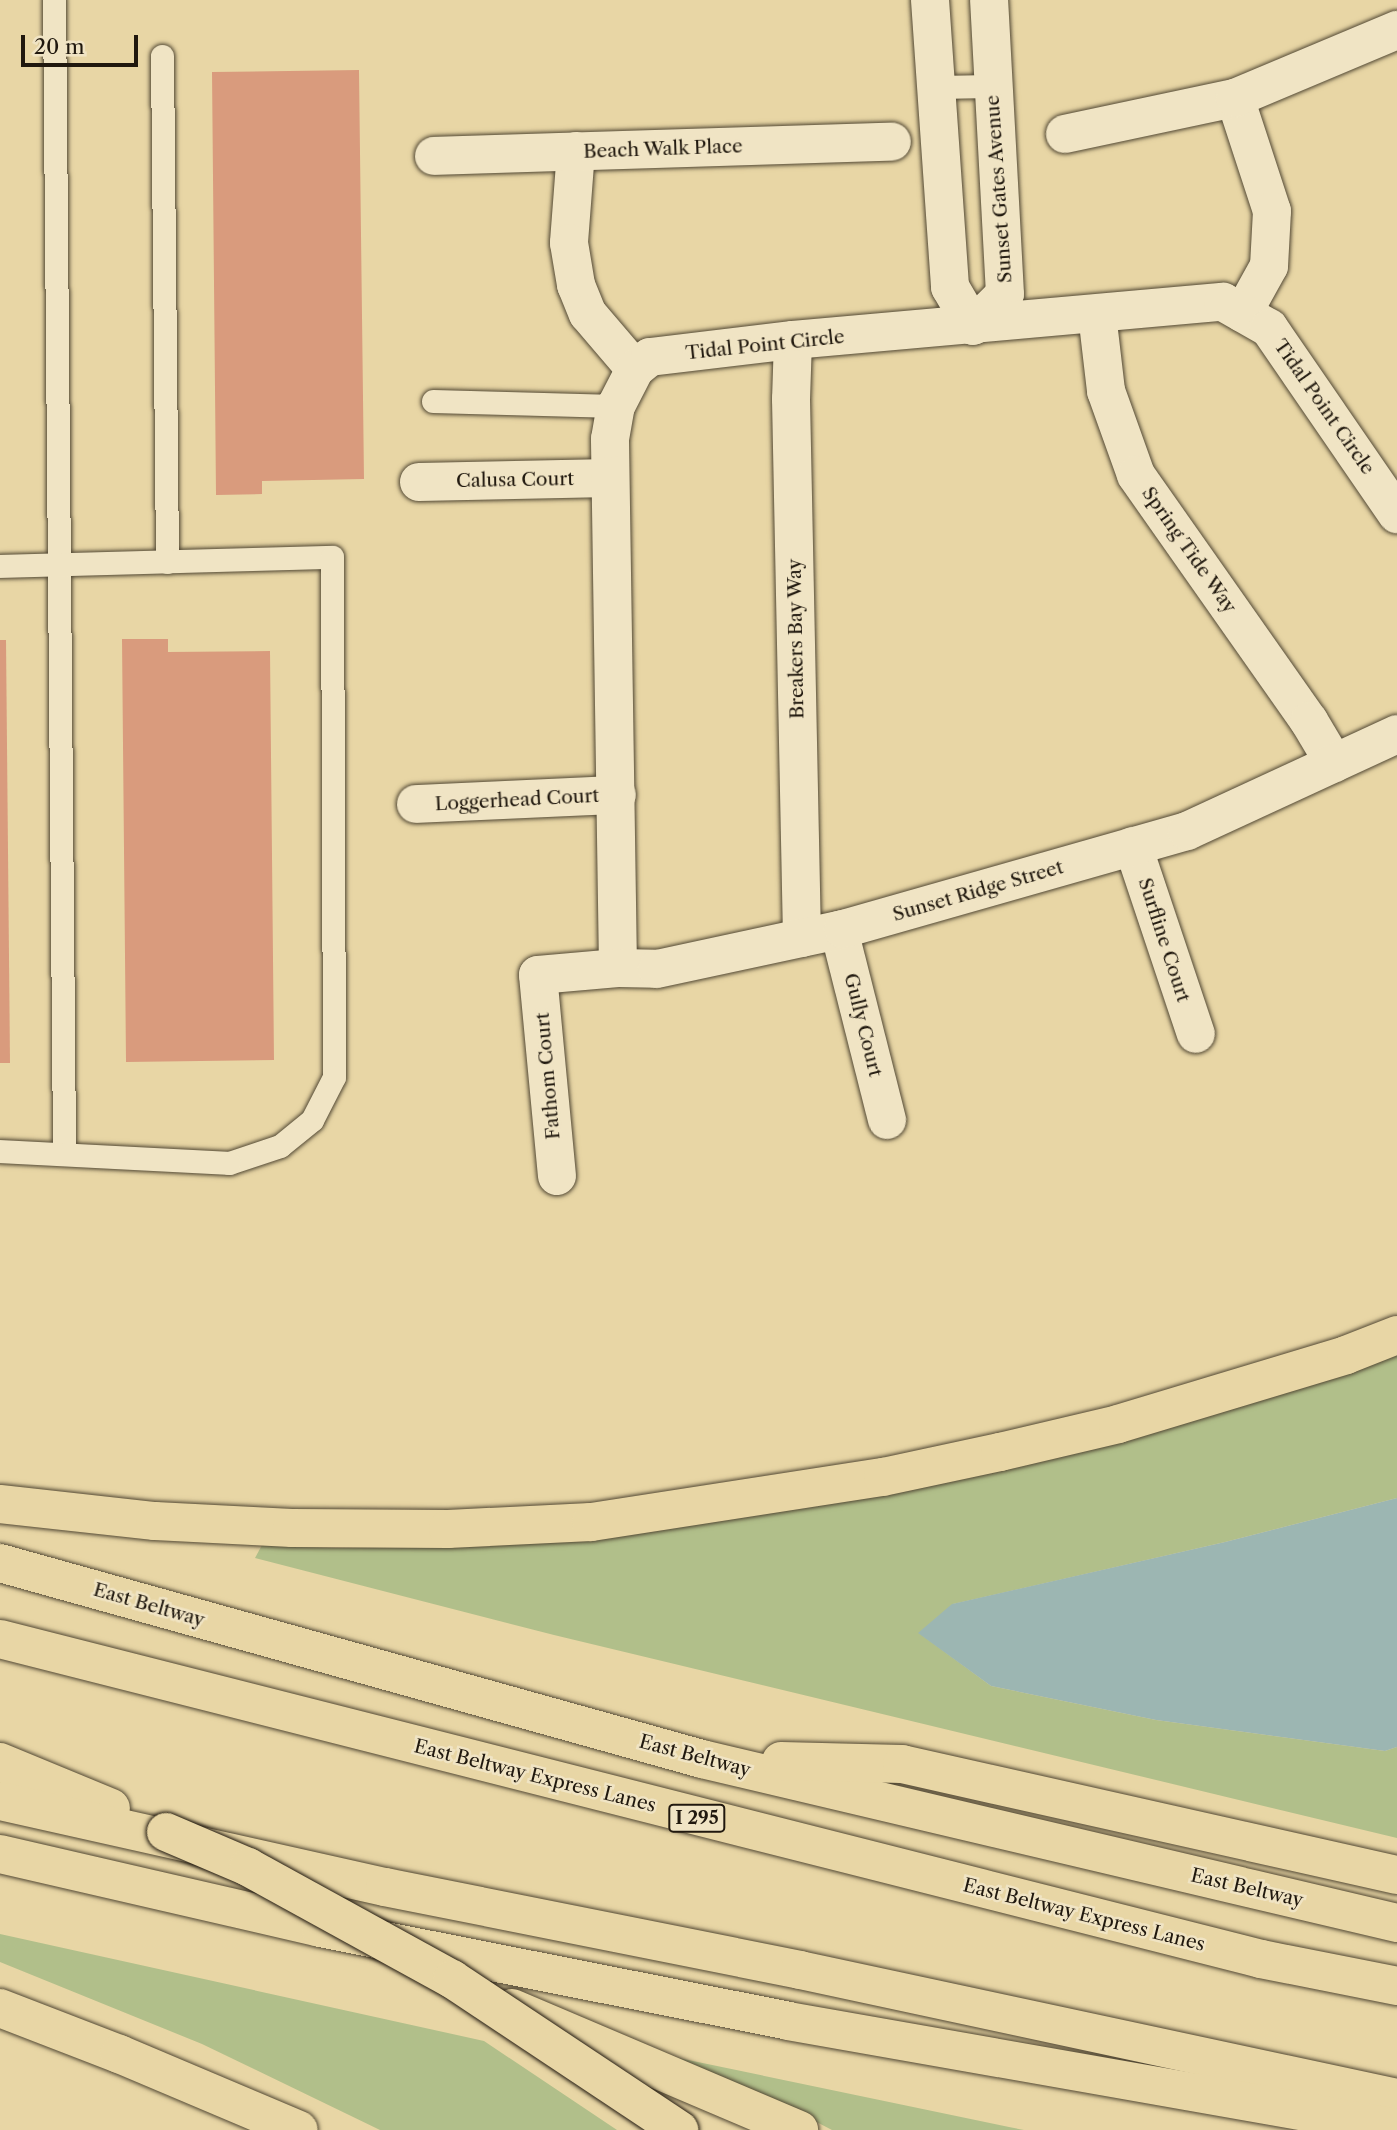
<!DOCTYPE html>
<style>
body{margin:0}
#map{position:relative;width:1397px;height:2130px;overflow:hidden;background:#e8d6a5;font-family:"Libre Caslon Text",serif}
div>[style]{position:absolute}
[style*='--x']{left:calc(var(--x)*1px);top:calc(var(--y)*1px);width:calc(var(--w)*1px);rotate:calc(var(--a)*1deg)}
.green>*{inset:0;background:#b1bf8a}
.water>*{inset:0;background:#9cb6b2}
.building>*{inset:0;background:#d99b7d}
.roads{filter:drop-shadow(0 0 2px #524834) drop-shadow(0 0 2px #524834)}
.lane>*{height:23px;margin:-11.5px;padding:0 11.5px;transform-origin:11.5px;border-radius:11.5px;background:#f0e4c4}
.street>*{height:38px;margin:-19px;padding:0 19px;transform-origin:19px;border-radius:19px;background:#f0e4c4}
.highway>*{height:38px;margin:-19px;padding:0 19px;transform-origin:19px;border-radius:19px;background:#e8d6a5}
.bridges{filter:drop-shadow(0 0 2px #20180e) drop-shadow(0 0 2px #20180e)}
.highway-bridge>*{height:38px;margin:-19px;padding:0 19px;transform-origin:19px;border-radius:19px;background:#e8d6a5}
span{translate:-50% -50%;white-space:nowrap;text-align:center;line-height:1.15;-webkit-text-stroke:5px #f0e4c4;paint-order:stroke}
.shield-label span{padding:2px 5px;background:#f0e4c4;border:2px solid;border-radius:5px;-webkit-text-stroke-width:0}
.shield-label{font-size:18px;color:#20180e;font-weight:700}
.street-label{font-size:19px;color:#20180e}
.scale{position:absolute;left:21px;top:35px;width:117px;height:32px;box-sizing:border-box;border:4px solid #20180e;border-top:0;padding-left:9px;font-size:21px;line-height:24px;white-space:nowrap;color:#20180e;-webkit-text-stroke:5px #f0e4c4;paint-order:stroke}
</style>
<div id="map">
<div class="green">
<div style="clip-path:polygon(1397px 1350px,1397px 1498px,1225px 1542px,953px 1604px,919px 1633px,991px 1686px,1156px 1720px,1385px 1751px,1397px 1747px,1397px 1838px,554px 1635px,255px 1558px,262px 1545px,338px 1548px,529px 1541px)"></div>
<div style="clip-path:polygon(0 1934px,484px 2041px,617px 2130px,380px 2130px,202px 2044px,0 1962px)"></div>
<div style="clip-path:polygon(664px 2055px,1009px 2127px,1024px 2130px,832px 2130px,772px 2099px)"></div>
</div>
<div class="water">
<div style="clip-path:polygon(1397px 1498px,1397px 1747px,1385px 1751px,1156px 1720px,991px 1686px,918px 1633px,952px 1604px,1225px 1542px)"></div>
</div>
<div class="building">
<div style="clip-path:polygon(359px 70px,364px 479px,262px 481px,262px 494px,216px 495px,212px 72px)"></div>
<div style="clip-path:polygon(122px 639px,168px 639px,168px 652px,270px 651px,274px 1060px,126px 1062px)"></div>
<div style="clip-path:polygon(0 640px,6px 640px,10px 1063px,0 1063px)"></div>
</div>
<div class="roads">
<div class="lane">
<div style="--x:54;--y:0;--w:1154;--a:89.5"></div>
<div style="--x:162;--y:56;--w:506;--a:89.43"></div>
<div style="--x:936;--y:87;--w:56;--a:-1"></div>
<div style="--x:433;--y:401;--w:183;--a:1.6"></div>
<div style="--x:0;--y:566;--w:332;--a:-1.6"></div>
<div style="--x:332;--y:557;--w:520;--a:89.78"></div>
<div style="--x:334;--y:1077;--w:48;--a:117.1"></div>
<div style="--x:312;--y:1120;--w:41;--a:140.9"></div>
<div style="--x:280;--y:1146;--w:54;--a:161.6"></div>
<div style="--x:229;--y:1163;--w:229;--a:-177"></div>
</div>
<div class="street">
<div style="--x:930;--y:0;--w:288;--a:86"></div>
<div style="--x:950;--y:287;--w:45;--a:59.5"></div>
<div style="--x:1235;--y:98;--w:119;--a:71.9"></div>
<div style="--x:1272;--y:211;--w:55;--a:93.1"></div>
<div style="--x:1269;--y:266;--w:54;--a:119"></div>
<div style="--x:1065;--y:134;--w:174;--a:-12"></div>
<div style="--x:1235;--y:98;--w:176;--a:-22.8"></div>
<div style="--x:576;--y:151;--w:92;--a:94.4"></div>
<div style="--x:569;--y:243;--w:43;--a:80.5"></div>
<div style="--x:576;--y:285;--w:31;--a:68"></div>
<div style="--x:588;--y:314;--w:72;--a:49.5"></div>
<div style="--x:434;--y:156;--w:458;--a:-1.8"></div>
<div style="--x:1097;--y:314;--w:78;--a:83.3"></div>
<div style="--x:1106;--y:391;--w:89;--a:70.3"></div>
<div style="--x:1136;--y:475;--w:301;--a:54.9"></div>
<div style="--x:1309;--y:721;--w:49;--a:59.2"></div>
<div style="--x:973;--y:326;--w:45;--a:-45"></div>
<div style="--x:1005;--y:294;--w:294;--a:-93.1"></div>
<div style="--x:793;--y:340;--w:59;--a:91.9"></div>
<div style="--x:791;--y:399;--w:539;--a:88.83"></div>
<div style="--x:419;--y:482;--w:191;--a:-1.2"></div>
<div style="--x:416;--y:804;--w:201;--a:-2.6"></div>
<div style="--x:1133;--y:846;--w:198;--a:71.5"></div>
<div style="--x:839;--y:930;--w:196;--a:75.8"></div>
<div style="--x:618;--y:968;--w:529;--a:-90.87"></div>
<div style="--x:610;--y:439;--w:34;--a:-80"></div>
<div style="--x:616;--y:406;--w:42;--a:-62.8"></div>
<div style="--x:635;--y:369;--w:19;--a:-39"></div>
<div style="--x:650;--y:357;--w:144;--a:-6.8"></div>
<div style="--x:793;--y:340;--w:432;--a:-5.1"></div>
<div style="--x:1223;--y:302;--w:53;--a:29.5"></div>
<div style="--x:1269;--y:328;--w:226;--a:55.5"></div>
<div style="--x:557;--y:1176;--w:202;--a:-95.4"></div>
<div style="--x:538;--y:975;--w:80;--a:-5"></div>
<div style="--x:618;--y:968;--w:39;--a:1"></div>
<div style="--x:657;--y:969;--w:190;--a:-12.1"></div>
<div style="--x:843;--y:929;--w:358;--a:-15.9"></div>
<div style="--x:1187;--y:831;--w:231;--a:-24.8"></div>
</div>
<div class="highway">
<div style="--x:0;--y:1504;--w:156;--a:6.3"></div>
<div style="--x:155;--y:1521;--w:137;--a:2.9"></div>
<div style="--x:292;--y:1528;--w:156;--a:0.4"></div>
<div style="--x:448;--y:1529;--w:143;--a:-2.8"></div>
<div style="--x:591;--y:1522;--w:295;--a:-8.8"></div>
<div style="--x:883;--y:1477;--w:120;--a:-12.1"></div>
<div style="--x:1000;--y:1452;--w:121;--a:-13.3"></div>
<div style="--x:1118;--y:1424;--w:238;--a:-16.8"></div>
<div style="--x:1346;--y:1355;--w:55;--a:-21.4"></div>
<div style="--x:0;--y:1563;--w:729;--a:15.6"></div>
<div style="--x:702;--y:1759;--w:714;--a:13.28"></div>
<div style="--x:0;--y:1639;--w:1301;--a:14.24"></div>
<div style="--x:1261;--y:1959;--w:139;--a:11.2"></div>
<div style="--x:781;--y:1761;--w:121;--a:1.4"></div>
<div style="--x:902;--y:1764;--w:507;--a:12.64"></div>
<div style="--x:0;--y:1762;--w:120;--a:22.5"></div>
<div style="--x:0;--y:1801;--w:394;--a:12.6"></div>
<div style="--x:385;--y:1887;--w:423;--a:11.3"></div>
<div style="--x:800;--y:1970;--w:611;--a:12.1"></div>
<div style="--x:0;--y:1854;--w:328;--a:13"></div>
<div style="--x:320;--y:1928;--w:477;--a:11.2"></div>
<div style="--x:788;--y:2021;--w:618;--a:9.97"></div>
<div style="--x:0;--y:2008;--w:128;--a:21.1"></div>
<div style="--x:119;--y:2054;--w:195;--a:22.9"></div>
<div style="--x:512;--y:2008;--w:312;--a:23"></div>
</div>
</div>
<div class="bridges">
<div class="highway-bridge">
<div style="--x:166;--y:1832;--w:89;--a:23.1"></div>
<div style="--x:248;--y:1867;--w:233;--a:28.8"></div>
<div style="--x:452;--y:1979;--w:273;--a:33.6"></div>
</div>
</div>
<div class="shield-label">
<span style="left:697px;top:1818px">I 295</span>
</div>
<div class="street-label">
<span style="left:663px;top:149px;rotate:-2deg">Beach Walk Place</span>
<span style="left:999px;top:189px;rotate:-94deg">Sunset Gates Avenue</span>
<span style="left:765px;top:345px;rotate:-6deg">Tidal Point Circle</span>
<span style="left:1324px;top:407px;rotate:55deg">Tidal Point Circle</span>
<span style="left:515px;top:480px;rotate:-1deg">Calusa Court</span>
<span style="left:1189px;top:550px;rotate:55deg">Spring Tide Way</span>
<span style="left:796px;top:639px;rotate:-91deg">Breakers Bay Way</span>
<span style="left:517px;top:800px;rotate:-3deg">Loggerhead Court</span>
<span style="left:978px;top:891px;rotate:-16deg">Sunset Ridge Street</span>
<span style="left:1164px;top:940px;rotate:72deg">Surfline Court</span>
<span style="left:863px;top:1025px;rotate:76deg">Gully Court</span>
<span style="left:548px;top:1076px;rotate:-95deg">Fathom Court</span>
<span style="left:149px;top:1605px;rotate:16deg">East Beltway</span>
<span style="left:695px;top:1756px;rotate:15deg">East Beltway</span>
<span style="left:535px;top:1776px;rotate:14deg">East Beltway Express Lanes</span>
<span style="left:1247px;top:1888px;rotate:13deg">East Beltway</span>
<span style="left:1084px;top:1915px;rotate:14deg">East Beltway Express Lanes</span>
</div>
<div class="scale">20 m</div>
</div>
